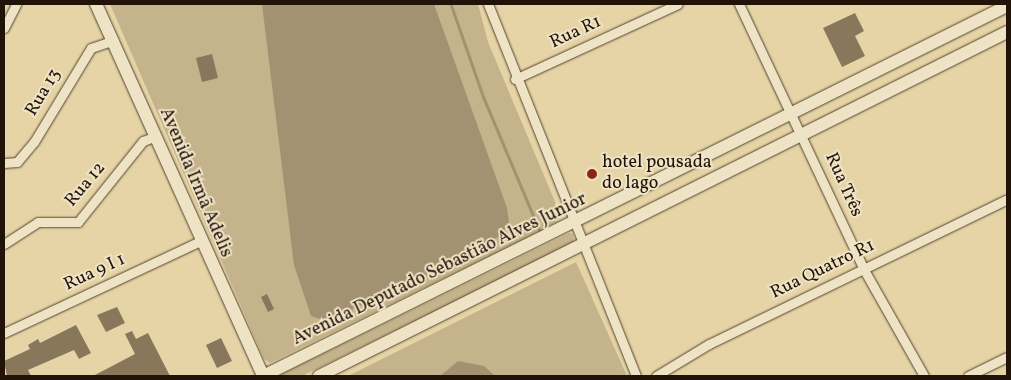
<!DOCTYPE html>
<meta charset="utf-8">
<style>
body{margin:0}
#map{position:relative;width:1011px;height:380px;overflow:hidden;background:#e6d4a6;font-family:Vollkorn,serif}
div>[style]{position:absolute}
[style*='--x']{left:calc(var(--x)*1px);top:calc(var(--y)*1px);width:calc(var(--w)*1px);rotate:calc(var(--a)*1deg)}
.green>*{inset:0;background:#c5b38b}
.water>*{inset:0;background:#a39271}
.stream>*{height:2.5px;margin:-1.25px;padding:0 1.25px;transform-origin:1.25px;border-radius:1.25px;background:#a39271}
.building>*{inset:0;background:#88775b}
.roads{filter:drop-shadow(0 0 1px #534330) drop-shadow(0 0 1px #534330)}
.street>*{height:9px;margin:-4.5px;padding:0 4.5px;transform-origin:4.5px;border-radius:4.5px;background:#efe3c5}
.secondary>*{height:12px;margin:-6px;padding:0 6px;transform-origin:6px;border-radius:6px;background:#efe3c5}
.dots>*{width:14px;height:14px;translate:-50% -50%;box-sizing:border-box;border:2px solid #efe3c5;border-radius:50%}
span{translate:-50% -50%;white-space:nowrap;text-align:center;line-height:1.15;-webkit-text-stroke:4px #efe3c5;paint-order:stroke}
.street-label{font-size:18px;color:#221309}
.poi-label{font-size:18px;color:#221309}
.left{translate:0 -50%;text-align:left}
.frame{position:absolute;inset:0;border:5px solid #221309;pointer-events:none}
</style>
<div id="map">
<div class="green">
<div style="clip-path:polygon(110px 4px,478px 4px,488px 42px,561px 216px,556px 222px,526px 238px,270px 363px,264px 359px)"></div>
<div style="clip-path:polygon(569px 233px,573px 234px,574px 243px,302px 376px,278px 376px)"></div>
<div style="clip-path:polygon(576px 262px,627px 376px,348px 376px)"></div>
</div>
<div class="water">
<div style="clip-path:polygon(262px 4px,434px 4px,507px 208px,509px 222px,502px 235px,412px 284px,351px 310px,323px 320px,311px 316px,294px 265px)"></div>
<div style="clip-path:polygon(458px 361px,484px 366px,495px 376px,440px 376px)"></div>
</div>
<div class="stream">
<div style="--x:451;--y:4;--w:100;--a:70.7"></div>
<div style="--x:484;--y:98;--w:144;--a:67.2"></div>
</div>
<div class="building">
<div style="clip-path:polygon(855px 13px,864px 31px,855px 36px,865px 56px,842px 67px,823px 28px)"></div>
<div style="clip-path:polygon(212px 54px,218px 78px,202px 82px,196px 58px)"></div>
<div style="clip-path:polygon(267px 294px,274px 309px,268px 312px,261px 297px)"></div>
<div style="clip-path:polygon(117px 307px,125px 323px,106px 332px,97px 315px)"></div>
<div style="clip-path:polygon(76px 325px,91px 353px,79px 359px,74px 350px,28px 370px,31px 376px,7px 376px,4px 361px,30px 349px,28px 345px,38px 339px,40px 343px)"></div>
<div style="clip-path:polygon(132px 331px,136px 339px,148px 333px,170px 376px,93px 376px,135px 354px,125px 334px)"></div>
<div style="clip-path:polygon(221px 338px,232px 361px,217px 368px,206px 345px)"></div>
</div>
<div class="roads">
<div class="street">
<div style="--x:488;--y:4;--w:400;--a:68.3"></div>
<div style="--x:739;--y:4;--w:292;--a:64.8"></div>
<div style="--x:863;--y:268;--w:124;--a:60.5"></div>
<div style="--x:4;--y:28;--w:27;--a:-63"></div>
<div style="--x:515;--y:79;--w:179;--a:-24.7"></div>
<div style="--x:4;--y:163;--w:13;--a:-4"></div>
<div style="--x:17;--y:162;--w:26;--a:-50"></div>
<div style="--x:34;--y:142;--w:110;--a:-58.8"></div>
<div style="--x:91;--y:48;--w:24;--a:-19"></div>
<div style="--x:4;--y:244;--w:40;--a:-32.9"></div>
<div style="--x:38;--y:222;--w:40;--a:0"></div>
<div style="--x:78;--y:222;--w:104;--a:-51.3"></div>
<div style="--x:143;--y:141;--w:14;--a:-21"></div>
<div style="--x:4;--y:333;--w:217;--a:-25.1"></div>
<div style="--x:656;--y:376;--w:62;--a:-31.1"></div>
<div style="--x:709;--y:344;--w:331;--a:-25.9"></div>
<div style="--x:968;--y:376;--w:43;--a:-26"></div>
</div>
<div class="secondary">
<div style="--x:96;--y:4;--w:408;--a:65.8"></div>
<div style="--x:263;--y:376;--w:831;--a:-26.44"></div>
<div style="--x:319;--y:376;--w:769;--a:-26.57"></div>
</div>
</div>
<div class="dots">
<div style="left:592px;top:174px;background:#8f2418"></div>
</div>
<div class="street-label">
<span style="left:576px;top:33px;rotate:-25deg">Rua R1</span>
<span style="left:44px;top:93px;rotate:-59deg">Rua 13</span>
<span style="left:195px;top:183px;rotate:67deg">Avenida Irmã Adelis</span>
<span style="left:86px;top:185px;rotate:-50deg">Rua 12</span>
<span style="left:843px;top:185px;rotate:66deg">Rua Três</span>
<span style="left:440px;top:270px;rotate:-26deg">Avenida Deputado Sebastião Alves Junior</span>
<span style="left:823px;top:270px;rotate:-26deg">Rua Quatro R1</span>
<span style="left:95px;top:273px;rotate:-25deg">Rua 9 I 1</span>
</div>
<div class="poi-label">
<span class="left" style="left:602px;top:174px">hotel pousada<br>do lago</span>
</div>
<div class="frame"></div>
</div>
